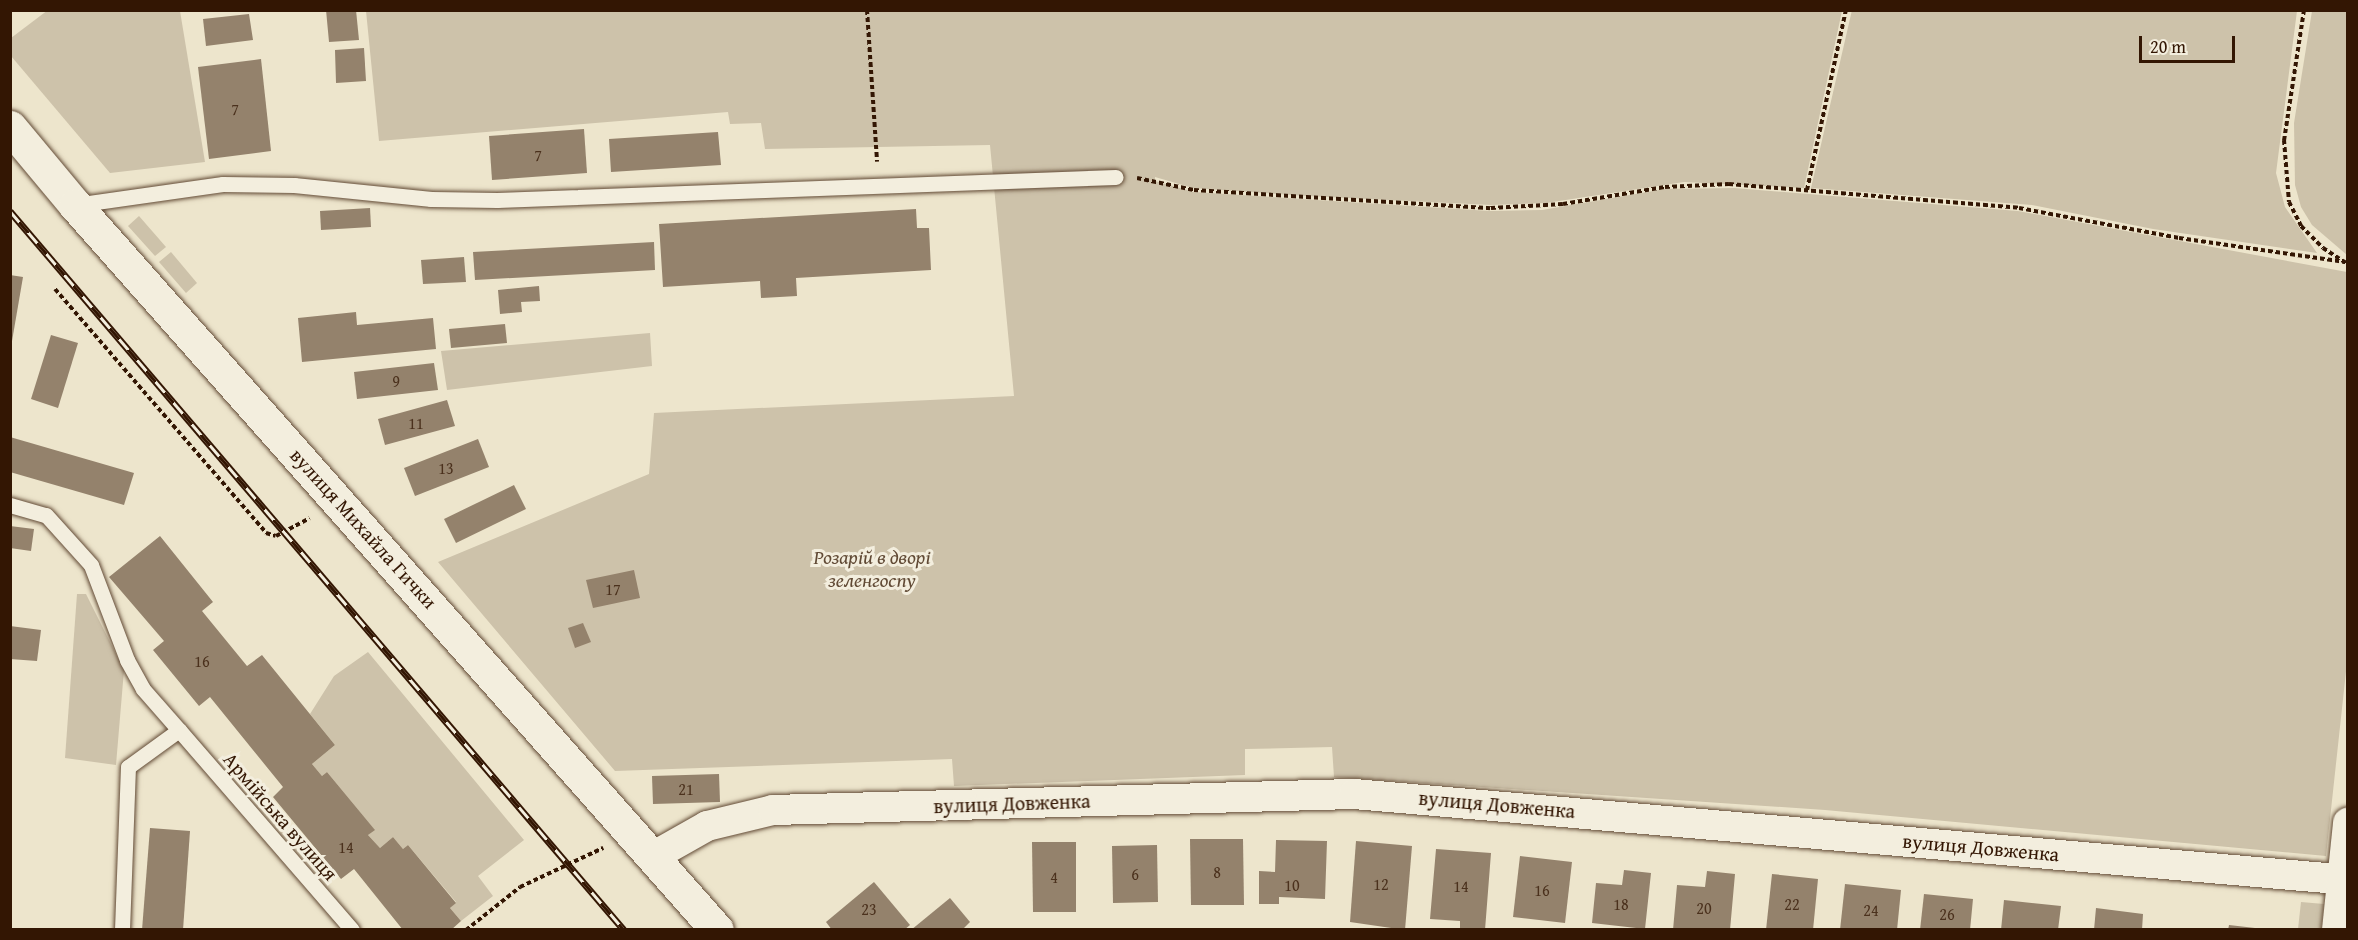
<!DOCTYPE html>
<meta charset="utf-8">
<style>
body{margin:0}
#map{position:relative;width:2358px;height:940px;overflow:hidden;background:#ede5cc;font-family:"Gentium Book Plus",serif}
div>[style]{position:absolute}
[style*='--x']{left:calc(var(--x)*1px);top:calc(var(--y)*1px);width:calc(var(--w)*1px);rotate:calc(var(--a)*1deg)}
.green>*{inset:0;background:#cdc2aa}
.building>*{inset:0;background:#94826c}
.path>*{height:4px;margin-top:-2px;transform-origin:0;background:repeating-linear-gradient(90deg,#331603 0 4.5px,transparent 0 7.5px)}
.roads{filter:drop-shadow(0 0 2px #624a35) drop-shadow(0 0 2px #624a35)}
.lane>*{height:15px;margin:-7.5px;padding:0 7.5px;transform-origin:7.5px;border-radius:7.5px;background:#f3eede}
.street>*{height:30px;margin:-15px;padding:0 15px;transform-origin:15px;border-radius:15px;background:#f3eede}
.secondary>*{height:33px;margin:-16.5px;padding:0 16.5px;transform-origin:16.5px;border-radius:16.5px;background:#f3eede}
.rail>*{height:7px;margin-top:-3.5px;transform-origin:0;background:repeating-linear-gradient(90deg,#f3eede 0 14px,#331603 0 28px);box-sizing:border-box;border-block:2px solid #331603}
span{translate:-50% -50%;white-space:nowrap;text-align:center;line-height:1.15;-webkit-text-stroke:6px #f3eede;paint-order:stroke}
.number-label{font-size:16px;color:#4b311d}
.number-label span{-webkit-text-stroke-width:0}
.street-label{font-size:20px;color:#331603}
.park-label{font-size:20px;color:#614a35;font-style:italic}
.frame{position:absolute;inset:0;border:12px solid #331603;pointer-events:none}
.scale{position:absolute;left:2139px;top:36px;width:96px;height:27px;box-sizing:border-box;border:3px solid #331603;border-top:0;padding-left:8px;font-size:18px;line-height:21px;white-space:nowrap;color:#331603;-webkit-text-stroke:4px #f3eede;paint-order:stroke}
</style>
<div id="map">
<div class="green">
<div style="clip-path:polygon(48px 10px,180px 11px,205px 162px,110px 173px,11px 56px,11px 38px)"></div>
<div style="clip-path:polygon(1852px 10px,2297px 11px,2276px 173px,2285px 207px,2317px 253px,2153px 229px,2032px 205px,1811px 188px)"></div>
<div style="clip-path:polygon(366px 11px,1842px 11px,1804px 188px,1684px 182px,1546px 203px,1491px 205px,1307px 196px,1193px 188px,1155px 177px,1155px 181px,1194px 192px,1490px 211px,1542px 210px,1665px 189px,1734px 188px,2018px 211px,2347px 272px,2348px 653px,2326px 856px,1825px 810px,1334px 777px,1332px 747px,1245px 749px,1245px 775px,954px 786px,952px 759px,615px 771px,438px 562px,649px 474px,654px 413px,1014px 396px,990px 145px,765px 149px,761px 123px,730px 124px,728px 112px,379px 141px)"></div>
<div style="clip-path:polygon(2312px 11px,2347px 11px,2347px 255px,2312px 225px,2301px 207px,2295px 185px,2294px 123px)"></div>
<div style="clip-path:polygon(139px 216px,166px 247px,155px 256px,128px 226px)"></div>
<div style="clip-path:polygon(171px 252px,197px 283px,186px 293px,159px 262px)"></div>
<div style="clip-path:polygon(650px 333px,652px 366px,447px 390px,441px 351px)"></div>
<div style="clip-path:polygon(77px 594px,86px 594px,124px 670px,116px 765px,65px 758px)"></div>
<div style="clip-path:polygon(368px 652px,524px 840px,478px 876px,493px 896px,461px 921px,450px 908px,456px 902px,408px 845px,403px 849px,393px 837px,380px 848px,368px 835px,374px 829px,327px 772px,322px 776px,312px 764px,335px 745px,310px 714px,334px 676px)"></div>
<div style="clip-path:polygon(2301px 902px,2324px 904px,2321px 929px,2298px 929px)"></div>
</div>
<div class="building">
<div style="clip-path:polygon(326px 10px,356px 10px,359px 40px,329px 42px)"></div>
<div style="clip-path:polygon(249px 14px,253px 40px,206px 46px,203px 19px)"></div>
<div style="clip-path:polygon(364px 48px,366px 81px,336px 83px,335px 50px)"></div>
<div style="clip-path:polygon(261px 59px,271px 151px,209px 159px,198px 67px)"></div>
<div style="clip-path:polygon(584px 129px,587px 173px,492px 180px,489px 136px)"></div>
<div style="clip-path:polygon(718px 132px,721px 165px,611px 172px,609px 139px)"></div>
<div style="clip-path:polygon(370px 208px,371px 227px,321px 230px,320px 211px)"></div>
<div style="clip-path:polygon(916px 209px,917px 228px,929px 228px,931px 270px,796px 278px,797px 296px,761px 298px,760px 281px,663px 287px,659px 224px)"></div>
<div style="clip-path:polygon(654px 242px,655px 270px,475px 280px,473px 252px)"></div>
<div style="clip-path:polygon(464px 257px,466px 282px,423px 284px,421px 260px)"></div>
<div style="clip-path:polygon(10px 275px,23px 277px,12px 341px,10px 340px)"></div>
<div style="clip-path:polygon(539px 286px,540px 301px,521px 302px,522px 312px,500px 314px,498px 290px)"></div>
<div style="clip-path:polygon(356px 312px,357px 325px,433px 318px,436px 349px,302px 362px,298px 318px)"></div>
<div style="clip-path:polygon(505px 324px,507px 343px,451px 348px,449px 329px)"></div>
<div style="clip-path:polygon(51px 335px,78px 343px,58px 408px,31px 399px)"></div>
<div style="clip-path:polygon(434px 363px,438px 390px,357px 399px,354px 372px)"></div>
<div style="clip-path:polygon(447px 400px,455px 426px,385px 445px,378px 419px)"></div>
<div style="clip-path:polygon(10px 437px,134px 473px,124px 505px,10px 472px)"></div>
<div style="clip-path:polygon(478px 439px,489px 467px,415px 496px,404px 468px)"></div>
<div style="clip-path:polygon(514px 485px,526px 509px,456px 543px,444px 519px)"></div>
<div style="clip-path:polygon(10px 526px,34px 529px,31px 551px,10px 548px)"></div>
<div style="clip-path:polygon(160px 536px,213px 602px,202px 611px,247px 666px,262px 655px,335px 745px,312px 764px,322px 776px,327px 772px,375px 830px,368px 835px,380px 848px,393px 837px,403px 849px,408px 845px,456px 903px,450px 908px,461px 921px,451px 930px,403px 930px,354px 869px,341px 879px,273px 797px,283px 787px,210px 697px,199px 706px,153px 650px,164px 641px,109px 577px)"></div>
<div style="clip-path:polygon(634px 570px,640px 598px,593px 608px,586px 580px)"></div>
<div style="clip-path:polygon(583px 623px,591px 642px,575px 648px,568px 628px)"></div>
<div style="clip-path:polygon(10px 626px,41px 630px,37px 661px,10px 659px)"></div>
<div style="clip-path:polygon(719px 774px,720px 802px,653px 804px,652px 776px)"></div>
<div style="clip-path:polygon(150px 828px,190px 831px,183px 930px,142px 930px)"></div>
<div style="clip-path:polygon(1190px 839px,1243px 839px,1244px 905px,1191px 905px)"></div>
<div style="clip-path:polygon(1276px 840px,1327px 841px,1325px 899px,1279px 897px,1279px 904px,1259px 904px,1259px 871px,1275px 872px)"></div>
<div style="clip-path:polygon(1356px 841px,1412px 846px,1405px 930px,1350px 922px)"></div>
<div style="clip-path:polygon(1032px 842px,1076px 842px,1076px 912px,1033px 912px)"></div>
<div style="clip-path:polygon(1157px 845px,1158px 902px,1113px 903px,1112px 846px)"></div>
<div style="clip-path:polygon(1436px 849px,1491px 853px,1485px 930px,1460px 930px,1460px 921px,1430px 919px)"></div>
<div style="clip-path:polygon(1520px 856px,1572px 862px,1565px 923px,1513px 917px)"></div>
<div style="clip-path:polygon(1624px 870px,1651px 873px,1645px 929px,1592px 923px,1596px 883px,1622px 885px)"></div>
<div style="clip-path:polygon(1707px 871px,1735px 874px,1730px 930px,1673px 930px,1677px 885px,1705px 887px)"></div>
<div style="clip-path:polygon(1772px 874px,1818px 879px,1813px 930px,1766px 930px)"></div>
<div style="clip-path:polygon(874px 882px,910px 925px,904px 930px,832px 930px,826px 922px)"></div>
<div style="clip-path:polygon(1845px 884px,1901px 890px,1897px 930px,1840px 930px)"></div>
<div style="clip-path:polygon(1924px 894px,1973px 899px,1970px 930px,1920px 930px)"></div>
<div style="clip-path:polygon(950px 898px,970px 922px,962px 930px,911px 930px)"></div>
<div style="clip-path:polygon(2004px 900px,2061px 906px,2058px 930px,2001px 930px)"></div>
<div style="clip-path:polygon(2096px 908px,2143px 914px,2142px 930px,2094px 930px)"></div>
<div style="clip-path:polygon(2229px 925px,2255px 928px,2255px 930px,2228px 930px)"></div>
</div>
<div class="path">
<div style="--x:867;--y:10;--w:152;--a:86.2"></div>
<div style="--x:2304;--y:10;--w:132;--a:98.7"></div>
<div style="--x:2284;--y:140;--w:62;--a:85.4"></div>
<div style="--x:2289;--y:202;--w:27;--a:63"></div>
<div style="--x:2301;--y:226;--w:31;--a:45"></div>
<div style="--x:2323;--y:248;--w:30;--a:33"></div>
<div style="--x:1137;--y:178;--w:58;--a:11.9"></div>
<div style="--x:1194;--y:190;--w:298;--a:3.5"></div>
<div style="--x:1491;--y:208;--w:72;--a:-3.2"></div>
<div style="--x:1563;--y:204;--w:103;--a:-9.5"></div>
<div style="--x:1665;--y:187;--w:64;--a:-2.7"></div>
<div style="--x:1729;--y:184;--w:291;--a:4.7"></div>
<div style="--x:2019;--y:208;--w:163;--a:10.6"></div>
<div style="--x:2179;--y:238;--w:168;--a:8.2"></div>
<div style="--x:1807;--y:190;--w:184;--a:-77.8"></div>
<div style="--x:55;--y:289;--w:323;--a:49.1"></div>
<div style="--x:266;--y:533;--w:10;--a:17"></div>
<div style="--x:276;--y:536;--w:38;--a:-28"></div>
<div style="--x:466;--y:930;--w:69;--a:-38.5"></div>
<div style="--x:520;--y:887;--w:92;--a:-25.2"></div>
</div>
<div class="roads">
<div class="lane">
<div style="--x:75;--y:205;--w:149;--a:-8.1"></div>
<div style="--x:223;--y:184;--w:71;--a:0.8"></div>
<div style="--x:294;--y:185;--w:138;--a:5.8"></div>
<div style="--x:431;--y:199;--w:66;--a:0.9"></div>
<div style="--x:497;--y:200;--w:619;--a:-2.13"></div>
<div style="--x:10;--y:505;--w:37;--a:16"></div>
<div style="--x:46;--y:515;--w:67;--a:48"></div>
<div style="--x:91;--y:565;--w:102;--a:69.2"></div>
<div style="--x:127;--y:660;--w:33;--a:61"></div>
<div style="--x:143;--y:689;--w:55;--a:48.7"></div>
<div style="--x:122;--y:930;--w:163;--a:-87.9"></div>
<div style="--x:128;--y:767;--w:63;--a:-36"></div>
<div style="--x:179;--y:730;--w:264;--a:49.1"></div>
</div>
<div class="street">
<div style="--x:654;--y:856;--w:61;--a:-29.5"></div>
<div style="--x:707;--y:826;--w:68;--a:-13.6"></div>
<div style="--x:773;--y:810;--w:581;--a:-1.58"></div>
<div style="--x:1354;--y:794;--w:998;--a:4.94"></div>
<div style="--x:2337;--y:930;--w:108;--a:-84.1"></div>
</div>
<div class="secondary">
<div style="--x:10;--y:127;--w:102;--a:50.2"></div>
<div style="--x:75;--y:205;--w:968;--a:48.47"></div>
</div>
</div>
<div class="rail">
<div style="--x:10;--y:211;--w:945;--a:49.5"></div>
</div>
<div class="number-label">
<span style="left:235px;top:109px">7</span>
<span style="left:538px;top:155px">7</span>
<span style="left:396px;top:381px">9</span>
<span style="left:416px;top:423px">11</span>
<span style="left:446px;top:468px">13</span>
<span style="left:613px;top:589px">17</span>
<span style="left:202px;top:661px">16</span>
<span style="left:686px;top:789px">21</span>
<span style="left:346px;top:847px">14</span>
<span style="left:1217px;top:872px">8</span>
<span style="left:1135px;top:874px">6</span>
<span style="left:1054px;top:877px">4</span>
<span style="left:1381px;top:884px">12</span>
<span style="left:1292px;top:885px">10</span>
<span style="left:1461px;top:886px">14</span>
<span style="left:1542px;top:890px">16</span>
<span style="left:1621px;top:904px">18</span>
<span style="left:1792px;top:904px">22</span>
<span style="left:1704px;top:908px">20</span>
<span style="left:869px;top:909px">23</span>
<span style="left:1871px;top:910px">24</span>
<span style="left:1947px;top:914px">26</span>
</div>
<div class="street-label">
<span style="left:364px;top:528px;rotate:48deg">вулиця Михайла Гички</span>
<span style="left:1012px;top:803px;rotate:-2deg">вулиця Довженка</span>
<span style="left:1497px;top:804px;rotate:5deg">вулиця Довженка</span>
<span style="left:281px;top:816px;rotate:49deg">Армійська вулиця</span>
<span style="left:1981px;top:847px;rotate:5deg">вулиця Довженка</span>
</div>
<div class="park-label">
<span style="left:872px;top:568px">Розарій в дворі<br>зеленгоспу</span>
</div>
<div class="frame"></div>
<div class="scale">20 m</div>
</div>
